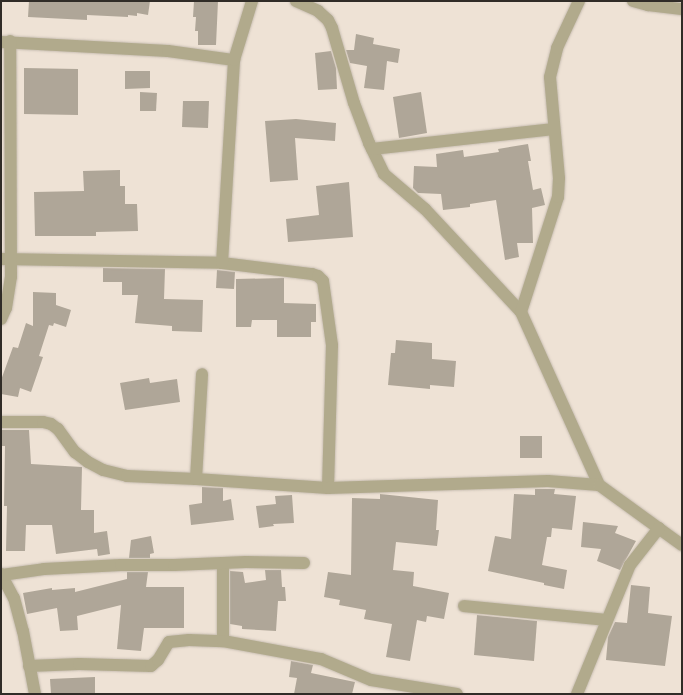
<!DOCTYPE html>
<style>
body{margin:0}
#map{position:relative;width:683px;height:695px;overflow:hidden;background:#eee2d5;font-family:"Libre Baskerville",serif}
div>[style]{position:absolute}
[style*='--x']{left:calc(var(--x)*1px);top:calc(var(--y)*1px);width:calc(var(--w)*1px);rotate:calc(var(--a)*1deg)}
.building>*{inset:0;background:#afa698}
.roads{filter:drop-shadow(0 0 1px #c8beb2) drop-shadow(0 0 1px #c8beb2)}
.minor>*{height:12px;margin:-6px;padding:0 6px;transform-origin:6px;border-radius:6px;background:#b1aa8c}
span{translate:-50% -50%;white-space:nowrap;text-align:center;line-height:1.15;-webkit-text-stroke:3px #eee2d5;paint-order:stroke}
.frame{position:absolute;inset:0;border:2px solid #302c27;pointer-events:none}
</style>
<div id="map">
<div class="building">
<div style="clip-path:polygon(29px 1px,93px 2px,150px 1px,148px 15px,137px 13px,137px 16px,128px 15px,128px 17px,87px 15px,87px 20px,28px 17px)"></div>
<div style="clip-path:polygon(194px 1px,218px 1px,216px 45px,198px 45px,198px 31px,195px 31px,196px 17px,193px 17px)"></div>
<div style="clip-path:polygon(356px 34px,374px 38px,373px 44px,400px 49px,398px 63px,387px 61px,384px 90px,364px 88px,367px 66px,350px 63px,346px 50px,354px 50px)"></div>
<div style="clip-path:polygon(331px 51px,336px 68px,337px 89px,318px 90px,315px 53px)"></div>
<div style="clip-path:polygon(24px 68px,78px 69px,78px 115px,24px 114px)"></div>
<div style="clip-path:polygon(125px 71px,150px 71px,150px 88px,125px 89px)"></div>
<div style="clip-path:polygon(140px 92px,157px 93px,156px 111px,140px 111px)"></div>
<div style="clip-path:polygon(421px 92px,427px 133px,399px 138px,393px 97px)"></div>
<div style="clip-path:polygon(183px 101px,209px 101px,208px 128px,182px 127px)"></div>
<div style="clip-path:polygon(296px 119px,336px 123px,335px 141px,295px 138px,298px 180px,270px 182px,265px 121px)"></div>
<div style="clip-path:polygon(528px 144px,531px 161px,528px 161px,533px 190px,541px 188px,545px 205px,532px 208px,533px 243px,517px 243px,519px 257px,505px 260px,496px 200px,470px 204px,470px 207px,443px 210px,441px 194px,418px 193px,413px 188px,414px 166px,437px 167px,436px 154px,463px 150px,464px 157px,499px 152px,498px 149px)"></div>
<div style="clip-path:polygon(120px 170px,120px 186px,125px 186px,125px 204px,137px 204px,138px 231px,96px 232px,96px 236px,35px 236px,34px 192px,84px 191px,83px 171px)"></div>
<div style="clip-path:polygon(349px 182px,353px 237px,288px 242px,286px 219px,319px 215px,316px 186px)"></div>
<div style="clip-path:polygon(103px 268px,165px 269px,164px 299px,203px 300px,202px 332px,172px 331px,172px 326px,135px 323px,138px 295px,122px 295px,122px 282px,103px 282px)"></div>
<div style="clip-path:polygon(217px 270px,235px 272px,234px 289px,216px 288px)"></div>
<div style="clip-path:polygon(284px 278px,284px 303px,316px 304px,316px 322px,311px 322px,311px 337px,277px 337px,277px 320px,252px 320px,251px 327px,236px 327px,236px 279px)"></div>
<div style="clip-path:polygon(33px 292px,56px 293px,56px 305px,71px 310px,66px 327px,54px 323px,53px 326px,49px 325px,39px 356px,43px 357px,31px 392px,20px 388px,18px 397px,1px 394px,1px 380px,13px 347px,18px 348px,26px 323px,33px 326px)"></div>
<div style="clip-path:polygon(396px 340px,432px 343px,432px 359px,456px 361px,454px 387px,430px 385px,430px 389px,388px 385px,391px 353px,395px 353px)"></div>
<div style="clip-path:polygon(149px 378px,150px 383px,177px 379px,180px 402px,125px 410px,120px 383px)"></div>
<div style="clip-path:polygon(1px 430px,29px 430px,31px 464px,82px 467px,81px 510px,94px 510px,94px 533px,107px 531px,110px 554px,98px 556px,97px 549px,56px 554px,52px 525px,26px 525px,25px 551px,6px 551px,7px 506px,4px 506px,5px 446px,1px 446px)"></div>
<div style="clip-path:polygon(520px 436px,542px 436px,542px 458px,520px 458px)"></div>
<div style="clip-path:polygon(202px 487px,223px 488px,223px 501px,231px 499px,234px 520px,191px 525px,189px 505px,202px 503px)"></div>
<div style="clip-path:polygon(535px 489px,555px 489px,554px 494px,576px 496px,572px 530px,552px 528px,551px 537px,547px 537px,542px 565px,567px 570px,564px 589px,544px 585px,544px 583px,488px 571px,495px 536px,511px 539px,514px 494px,535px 495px)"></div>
<div style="clip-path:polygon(380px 494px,438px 500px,436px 530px,439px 530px,437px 546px,396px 542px,393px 570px,414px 572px,413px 586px,449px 593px,444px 619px,427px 616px,426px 622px,417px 620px,410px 661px,386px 657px,392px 624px,364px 619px,366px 610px,339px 605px,340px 600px,324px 597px,328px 572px,351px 575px,352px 498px,380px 499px)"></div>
<div style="clip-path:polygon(292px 495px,294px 523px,273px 524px,274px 526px,259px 528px,256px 506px,276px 504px,275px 496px)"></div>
<div style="clip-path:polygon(583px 522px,618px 526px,615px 533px,636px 541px,620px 570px,597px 561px,601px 549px,581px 547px)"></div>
<div style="clip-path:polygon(151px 536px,154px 553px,150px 554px,150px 558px,129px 558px,131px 540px)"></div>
<div style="clip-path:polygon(265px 570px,281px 570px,282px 587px,285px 587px,286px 601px,278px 601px,276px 631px,242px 629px,242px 626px,230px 624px,230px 571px,243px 572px,245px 583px,266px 580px)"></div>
<div style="clip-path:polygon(127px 572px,148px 572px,146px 587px,184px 587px,184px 628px,144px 628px,141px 651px,117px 649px,121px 605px,77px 616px,78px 630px,60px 631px,57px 608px,27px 614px,23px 593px,52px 588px,52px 590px,75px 588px,75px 592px,127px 579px)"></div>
<div style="clip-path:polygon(631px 585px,650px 587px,648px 613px,672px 616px,665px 666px,606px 660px,608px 637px,615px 622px,627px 623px)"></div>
<div style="clip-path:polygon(477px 615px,537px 621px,534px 661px,474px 655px)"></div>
<div style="clip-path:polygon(291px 661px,313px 665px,311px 673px,355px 682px,352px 694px,294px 694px,297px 678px,289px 677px)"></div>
<div style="clip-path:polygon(95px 677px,95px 694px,51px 694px,50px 679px)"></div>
</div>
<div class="roads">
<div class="minor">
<div style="--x:296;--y:1;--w:24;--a:24"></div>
<div style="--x:318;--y:11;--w:13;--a:42"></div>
<div style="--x:328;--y:20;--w:9;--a:63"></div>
<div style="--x:332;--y:28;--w:78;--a:73.7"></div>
<div style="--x:354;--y:103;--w:43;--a:69.4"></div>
<div style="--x:369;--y:143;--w:34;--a:64"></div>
<div style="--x:384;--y:174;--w:54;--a:40.5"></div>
<div style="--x:425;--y:209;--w:141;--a:47"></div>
<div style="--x:521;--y:312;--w:190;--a:65.7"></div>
<div style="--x:633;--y:1;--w:16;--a:15"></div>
<div style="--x:648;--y:5;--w:34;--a:7"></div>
<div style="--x:1;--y:42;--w:167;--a:3.1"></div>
<div style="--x:168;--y:51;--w:67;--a:7.8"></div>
<div style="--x:372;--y:149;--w:183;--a:-6.3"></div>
<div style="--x:1;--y:259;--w:221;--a:1"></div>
<div style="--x:222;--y:263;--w:91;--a:7"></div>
<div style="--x:312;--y:274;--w:6;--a:18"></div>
<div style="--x:318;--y:276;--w:7;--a:45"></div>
<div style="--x:323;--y:281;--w:65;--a:82"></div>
<div style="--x:332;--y:345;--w:143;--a:91.6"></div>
<div style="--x:222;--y:263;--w:203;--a:-86.6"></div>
<div style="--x:234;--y:60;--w:62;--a:-73"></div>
<div style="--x:521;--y:312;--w:121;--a:-72.2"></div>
<div style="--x:558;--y:197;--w:19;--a:-87"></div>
<div style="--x:559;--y:178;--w:101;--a:-95.1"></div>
<div style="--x:550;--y:77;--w:30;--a:-76"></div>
<div style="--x:557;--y:48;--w:52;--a:-64.9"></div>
<div style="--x:1;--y:319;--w:12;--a:-66"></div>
<div style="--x:6;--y:308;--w:31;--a:-81"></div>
<div style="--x:11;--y:277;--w:236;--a:-90.2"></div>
<div style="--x:1;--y:422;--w:42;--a:0"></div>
<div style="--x:43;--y:422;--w:8;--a:14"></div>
<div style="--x:51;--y:424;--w:9;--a:36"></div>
<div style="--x:58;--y:429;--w:29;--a:54"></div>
<div style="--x:75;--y:452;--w:16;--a:38"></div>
<div style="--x:88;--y:462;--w:17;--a:28"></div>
<div style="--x:103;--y:470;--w:25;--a:14"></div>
<div style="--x:127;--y:476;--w:69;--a:2.5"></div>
<div style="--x:196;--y:479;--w:132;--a:3.9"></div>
<div style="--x:328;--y:488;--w:220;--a:-1.8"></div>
<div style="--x:548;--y:481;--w:51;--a:4.5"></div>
<div style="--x:599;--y:485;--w:102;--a:35.9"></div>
<div style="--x:196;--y:479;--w:105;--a:-86.7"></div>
<div style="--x:223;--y:563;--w:78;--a:90"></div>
<div style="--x:1;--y:574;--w:27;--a:62"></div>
<div style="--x:14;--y:598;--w:34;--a:75"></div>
<div style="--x:23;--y:631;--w:64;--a:79.2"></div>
<div style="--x:2;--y:575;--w:42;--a:-8.1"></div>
<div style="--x:44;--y:569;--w:77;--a:-3"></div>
<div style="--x:121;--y:565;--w:53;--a:0"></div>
<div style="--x:174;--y:565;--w:72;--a:-2.4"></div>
<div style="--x:246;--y:562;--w:58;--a:1"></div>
<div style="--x:464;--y:606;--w:143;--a:5.6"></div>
<div style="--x:29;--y:666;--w:50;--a:-2.3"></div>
<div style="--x:79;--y:664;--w:72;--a:1.6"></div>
<div style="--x:151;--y:666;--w:9;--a:-41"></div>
<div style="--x:158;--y:660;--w:21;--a:-59"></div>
<div style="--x:169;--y:642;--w:20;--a:-6"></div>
<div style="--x:189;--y:640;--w:34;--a:2"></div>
<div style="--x:223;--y:641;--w:100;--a:10.4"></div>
<div style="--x:321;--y:659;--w:54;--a:22.8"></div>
<div style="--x:371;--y:680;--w:87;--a:9.2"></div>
<div style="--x:577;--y:694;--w:139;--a:-67.7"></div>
<div style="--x:630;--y:565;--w:47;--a:-51.9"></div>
</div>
</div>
<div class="frame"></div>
</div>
